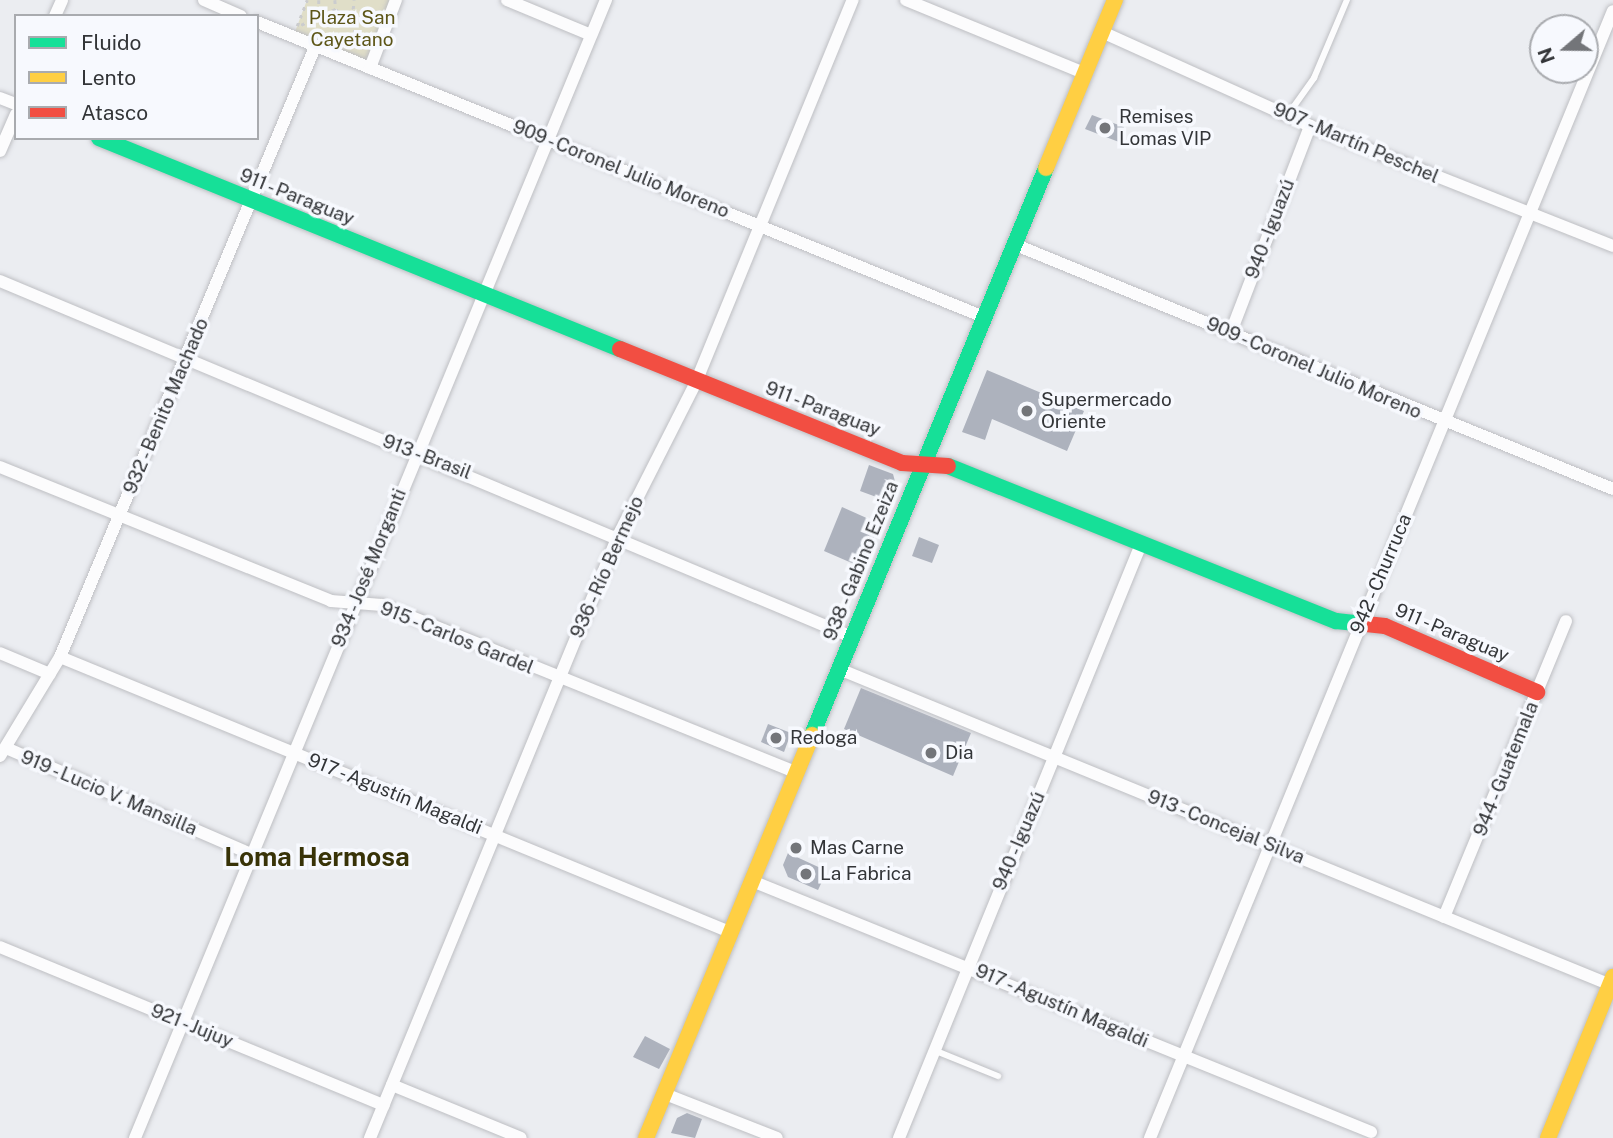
<!DOCTYPE html>
<meta charset="utf-8">
<style>
body{margin:0}
#map{position:relative;width:1613px;height:1138px;overflow:hidden;background:#ebedf1;font-family:"Public Sans",sans-serif}
div>[style]{position:absolute}
[style*='--x']{left:calc(var(--x)*1px);top:calc(var(--y)*1px);width:calc(var(--w)*1px);rotate:calc(var(--a)*1deg)}
.green>*{inset:0;background:#e0dec8}
.building>*{inset:0;background:#adb2bd}
.path>*{height:2.5px;margin-top:-1.25px;transform-origin:0;background:repeating-linear-gradient(90deg,#cbccce 0 3.5px,transparent 0 8.5px)}
.roads{filter:drop-shadow(0 0 2px #bebfc3) drop-shadow(0 0 2px #bebfc3)}
.lane>*{height:6px;margin:-3px;padding:0 3px;transform-origin:3px;border-radius:3px;background:#fcfcfd}
.street>*{height:12px;margin:-6px;padding:0 6px;transform-origin:6px;border-radius:6px;background:#fcfcfd}
.fast>*{height:16px;margin:-8px;padding:0 8px;transform-origin:8px;border-radius:8px;background:#16e098}
.slow>*{height:16px;margin:-8px;padding:0 8px;transform-origin:8px;border-radius:8px;background:#ffcf43}
.jam>*{height:16px;margin:-8px;padding:0 8px;transform-origin:8px;border-radius:8px;background:#f24e42}
.dots>*{width:19px;height:19px;translate:-50% -50%;box-sizing:border-box;border:4px solid #f7f9fe;border-radius:50%}
span{translate:-50% -50%;white-space:nowrap;text-align:center;line-height:1.15;-webkit-text-stroke:7px #f7f9fe;paint-order:stroke}
.park-label{font-size:19px;color:#5d5618}
.poi-label{font-size:19px;color:#333538}
.left{translate:0 -50%;text-align:left}
.street-label{font-size:19px;color:#333538}
.district-label{font-size:26px;color:#383308;font-weight:700}
.legend{position:absolute;left:14px;top:14px;width:245px;height:126px;box-sizing:border-box;background:#f7f9fe;border:2px solid #a9abaf;margin:0;padding:9px 12px;list-style:none;font-size:21px;color:#333538}
.legend li{display:flex;align-items:center;gap:14px;height:35px}
.legend b{width:35px;border:2px solid #a9abaf}
.north{position:absolute;left:1529px;top:14px;width:70px;height:70px;box-sizing:border-box;background:#f7f9fe;border:2px solid #a9abaf;border-radius:50%;rotate:250deg;font-size:19px;font-weight:700;line-height:28px;text-align:center;color:#333538}
.north::after{content:'';display:block;margin:auto;width:24px;height:32px;background:#737579;clip-path:polygon(50% 0,100% 100%,50% 72%,0 100%)}
</style>
<div id="map">
<div class="green">
<div style="clip-path:polygon(307px 0,396px 0,370px 68px,293px 37px)"></div>
</div>
<div class="building">
<div style="clip-path:polygon(1092px 115px,1124px 127px,1119px 142px,1085px 129px)"></div>
<div style="clip-path:polygon(987px 370px,1084px 411px,1067px 451px,992px 419px,985px 440px,962px 432px)"></div>
<div style="clip-path:polygon(869px 465px,893px 474px,896px 485px,890px 502px,860px 491px)"></div>
<div style="clip-path:polygon(842px 507px,880px 524px,861px 567px,824px 551px)"></div>
<div style="clip-path:polygon(919px 537px,939px 545px,932px 563px,912px 556px)"></div>
<div style="clip-path:polygon(861px 688px,971px 733px,953px 776px,844px 729px)"></div>
<div style="clip-path:polygon(768px 724px,791px 733px,784px 752px,761px 742px)"></div>
<div style="clip-path:polygon(788px 853px,827px 871px,818px 890px,788px 877px,783px 865px)"></div>
<div style="clip-path:polygon(645px 1036px,670px 1049px,659px 1069px,633px 1057px)"></div>
<div style="clip-path:polygon(687px 1113px,702px 1119px,695px 1138px,671px 1133px,677px 1118px)"></div>
</div>
<div class="path">
<div style="--x:319;--y:0;--w:16;--a:90"></div>
<div style="--x:335;--y:0;--w:10;--a:84"></div>
<div style="--x:336;--y:10;--w:10;--a:24"></div>
<div style="--x:345;--y:14;--w:9;--a:-32"></div>
<div style="--x:353;--y:9;--w:9;--a:-84"></div>
<div style="--x:348;--y:14;--w:38;--a:68"></div>
<div style="--x:301;--y:25;--w:38;--a:-25"></div>
<div style="--x:297;--y:26;--w:28;--a:-69"></div>
</div>
<div class="roads">
<div class="lane">
<div style="--x:1287;--y:116;--w:47;--a:-54.6"></div>
<div style="--x:1314;--y:78;--w:85;--a:-67.1"></div>
<div style="--x:936;--y:1051;--w:67;--a:22"></div>
</div>
<div class="street">
<div style="--x:204;--y:0;--w:40;--a:23.4"></div>
<div style="--x:507;--y:0;--w:91;--a:22.6"></div>
<div style="--x:906;--y:0;--w:192;--a:22.3"></div>
<div style="--x:55;--y:16;--w:17;--a:-66"></div>
<div style="--x:257;--y:22;--w:785;--a:22.09"></div>
<div style="--x:1102;--y:32;--w:228;--a:24.3"></div>
<div style="--x:1310;--y:126;--w:326;--a:21.6"></div>
<div style="--x:370;--y:68;--w:73;--a:-69.1"></div>
<div style="--x:0;--y:98;--w:17;--a:21"></div>
<div style="--x:0;--y:151;--w:40;--a:-66.6"></div>
<div style="--x:1016;--y:245;--w:645;--a:22.23"></div>
<div style="--x:0;--y:281;--w:923;--a:22.68"></div>
<div style="--x:1231;--y:332;--w:221;--a:-69"></div>
<div style="--x:0;--y:467;--w:357;--a:22"></div>
<div style="--x:331;--y:601;--w:51;--a:4.5"></div>
<div style="--x:382;--y:605;--w:446;--a:22"></div>
<div style="--x:0;--y:653;--w:54;--a:22.8"></div>
<div style="--x:60;--y:657;--w:724;--a:22.32"></div>
<div style="--x:839;--y:669;--w:836;--a:22.27"></div>
<div style="--x:6;--y:748;--w:267;--a:23.4"></div>
<div style="--x:0;--y:756;--w:116;--a:-58.8"></div>
<div style="--x:60;--y:657;--w:661;--a:-67.31"></div>
<div style="--x:752;--y:881;--w:668;--a:22.07"></div>
<div style="--x:1444;--y:917;--w:320;--a:-67.6"></div>
<div style="--x:0;--y:947;--w:415;--a:22.4"></div>
<div style="--x:392;--y:1085;--w:139;--a:22.3"></div>
<div style="--x:665;--y:1094;--w:120;--a:21.4"></div>
<div style="--x:135;--y:1138;--w:1232;--a:-67.52"></div>
<div style="--x:370;--y:1138;--w:651;--a:-67.61"></div>
<div style="--x:618;--y:536;--w:173;--a:-63.1"></div>
<div style="--x:696;--y:382;--w:413;--a:-67.7"></div>
<div style="--x:899;--y:1138;--w:641;--a:-67.83"></div>
<div style="--x:1150;--y:1138;--w:1218;--a:-67.67"></div>
</div>
<div class="fast">
<div style="--x:99;--y:138;--w:562;--a:22.05"></div>
<div style="--x:948;--y:466;--w:418;--a:21.8"></div>
<div style="--x:1336;--y:621;--w:30;--a:6"></div>
<div style="--x:812;--y:735;--w:613;--a:-67.57"></div>
</div>
<div class="slow">
<div style="--x:1046;--y:168;--w:182;--a:-67.7"></div>
<div style="--x:646;--y:1138;--w:436;--a:-67.6"></div>
<div style="--x:1548;--y:1138;--w:174;--a:-68"></div>
</div>
<div class="jam">
<div style="--x:620;--y:349;--w:304;--a:22"></div>
<div style="--x:902;--y:463;--w:46;--a:3.7"></div>
<div style="--x:1366;--y:624;--w:19;--a:6"></div>
<div style="--x:1385;--y:626;--w:166;--a:23.5"></div>
</div>
</div>
<div class="dots">
<div style="left:1105px;top:128px;background:#737579"></div>
<div style="left:1027px;top:411px;background:#737579"></div>
<div style="left:776px;top:738px;background:#737579"></div>
<div style="left:931px;top:753px;background:#737579"></div>
<div style="left:796px;top:848px;background:#737579"></div>
<div style="left:806px;top:874px;background:#737579"></div>
</div>
<div class="park-label">
<span style="left:352px;top:29px">Plaza San<br>Cayetano</span>
</div>
<div class="poi-label">
<span class="left" style="left:1119px;top:128px">Remises<br>Lomas VIP</span>
<span class="left" style="left:1041px;top:411px">Supermercado<br>Oriente</span>
<span class="left" style="left:790px;top:738px">Redoga</span>
<span class="left" style="left:945px;top:753px">Dia</span>
<span class="left" style="left:810px;top:848px">Mas Carne</span>
<span class="left" style="left:820px;top:874px">La Fabrica</span>
</div>
<div class="street-label">
<span style="left:1356px;top:143px;rotate:23deg">907 - Martín Peschel</span>
<span style="left:621px;top:169px;rotate:22deg">909 - Coronel Julio Moreno</span>
<span style="left:297px;top:197px;rotate:22deg">911 - Paraguay</span>
<span style="left:1270px;top:229px;rotate:-69deg">940 - Iguazú</span>
<span style="left:1314px;top:368px;rotate:23deg">909 - Coronel Julio Moreno</span>
<span style="left:166px;top:406px;rotate:-67deg">932 - Benito Machado</span>
<span style="left:823px;top:409px;rotate:21deg">911 - Paraguay</span>
<span style="left:427px;top:457px;rotate:21deg">913 - Brasil</span>
<span style="left:861px;top:561px;rotate:-68deg">938 - Gabino Ezeiza</span>
<span style="left:607px;top:567px;rotate:-66deg">936 - Río Bermejo</span>
<span style="left:369px;top:568px;rotate:-68deg">934 - José Morganti</span>
<span style="left:1381px;top:574px;rotate:-67deg">942 - Churruca</span>
<span style="left:1452px;top:633px;rotate:23deg">911 - Paraguay</span>
<span style="left:457px;top:638px;rotate:22deg">915 - Carlos Gardel</span>
<span style="left:1506px;top:769px;rotate:-68deg">944 - Guatemala</span>
<span style="left:109px;top:793px;rotate:23deg">919 - Lucio V. Mansilla</span>
<span style="left:395px;top:794px;rotate:22deg">917 - Agustín Magaldi</span>
<span style="left:1226px;top:827px;rotate:22deg">913 - Concejal Silva</span>
<span style="left:1019px;top:841px;rotate:-67deg">940 - Iguazú</span>
<span style="left:1062px;top:1006px;rotate:23deg">917 - Agustín Magaldi</span>
<span style="left:192px;top:1026px;rotate:22deg">921 - Jujuy</span>
</div>
<div class="district-label">
<span style="left:317px;top:857px">Loma Hermosa</span>
</div>
<ul class="legend">
<li><b style="height:9px;background:#16e098"></b>Fluido</li>
<li><b style="height:9px;background:#ffcf43"></b>Lento</li>
<li><b style="height:9px;background:#f24e42"></b>Atasco</li>
</ul>
<div class="north">N</div>
</div>
